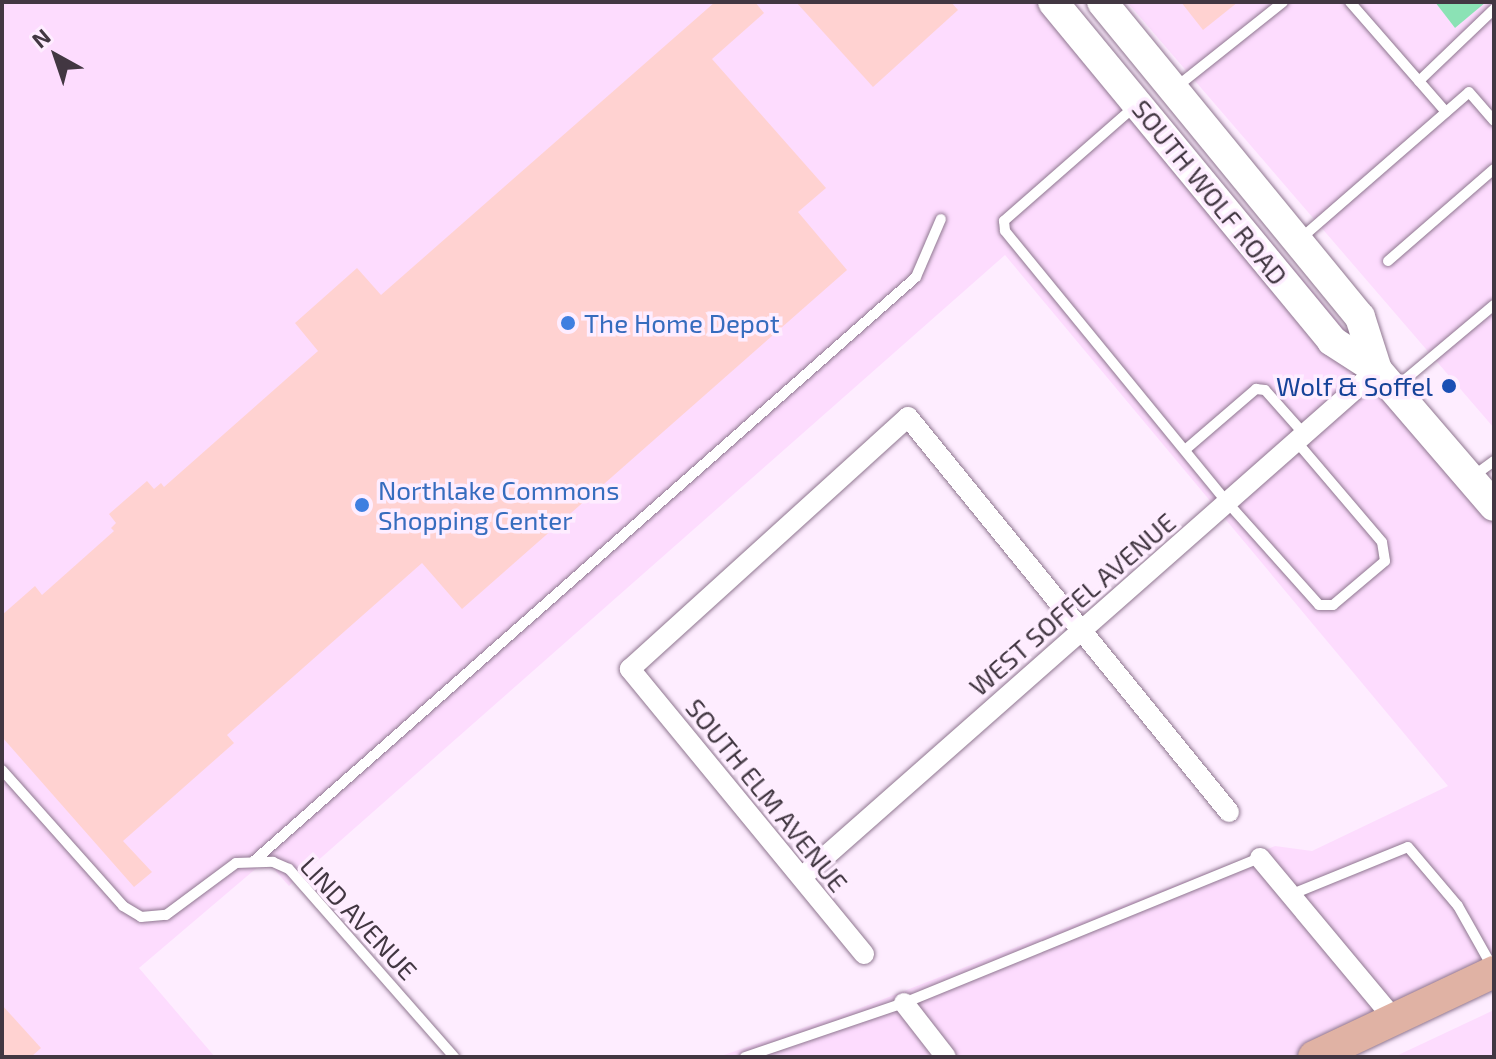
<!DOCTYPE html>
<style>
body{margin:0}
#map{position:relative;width:1496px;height:1059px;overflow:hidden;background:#feedff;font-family:"Exo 2",sans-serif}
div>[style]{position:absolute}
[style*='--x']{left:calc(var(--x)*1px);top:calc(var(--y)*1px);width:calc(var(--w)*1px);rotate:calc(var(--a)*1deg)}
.built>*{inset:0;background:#fddcfe}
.green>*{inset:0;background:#8be2b5}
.building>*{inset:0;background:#ffd2d1}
.roads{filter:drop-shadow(0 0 2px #8f7790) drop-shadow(0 0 2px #8f7790)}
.service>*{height:10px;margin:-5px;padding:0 5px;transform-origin:5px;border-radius:5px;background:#fff}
.minor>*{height:20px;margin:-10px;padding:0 10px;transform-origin:10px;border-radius:10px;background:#fff}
.secondary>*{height:30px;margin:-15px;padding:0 15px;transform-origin:15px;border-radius:15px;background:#fff}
.primary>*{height:32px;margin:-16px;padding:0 16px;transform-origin:16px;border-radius:16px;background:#e0b2a4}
.dots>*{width:22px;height:22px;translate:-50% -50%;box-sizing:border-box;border:4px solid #feedff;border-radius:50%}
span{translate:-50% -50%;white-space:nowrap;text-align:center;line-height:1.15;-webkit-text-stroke:7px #feedff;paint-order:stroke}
.street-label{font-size:26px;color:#423742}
.shop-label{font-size:26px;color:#366cbe}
.left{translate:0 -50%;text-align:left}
.transit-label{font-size:26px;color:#164399}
.right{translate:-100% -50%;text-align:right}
.frame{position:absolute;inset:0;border:4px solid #423742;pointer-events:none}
.north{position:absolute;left:16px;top:16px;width:80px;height:80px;-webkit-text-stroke:6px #feedff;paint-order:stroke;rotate:320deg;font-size:22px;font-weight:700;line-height:32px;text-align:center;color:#423742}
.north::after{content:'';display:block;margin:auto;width:28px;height:36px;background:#423742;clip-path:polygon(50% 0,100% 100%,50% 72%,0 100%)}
</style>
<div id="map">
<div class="built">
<div style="clip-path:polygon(2px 2px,1069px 2px,1494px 506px,1494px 972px,1314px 1057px,718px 1057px,858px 1009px,1275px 846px,1312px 851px,1448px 786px,1005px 255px,289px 886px,266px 860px,139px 968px,215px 1057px,2px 1057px)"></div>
<div style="clip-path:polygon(1127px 2px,1435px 2px,1455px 28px,1486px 2px,1494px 2px,1494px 428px)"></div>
<div style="clip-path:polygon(1494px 1010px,1494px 1057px,1394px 1057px)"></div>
</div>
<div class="green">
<div style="clip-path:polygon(1435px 2px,1486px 2px,1455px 28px)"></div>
</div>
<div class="building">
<div style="clip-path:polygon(715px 2px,755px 2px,764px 13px,712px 59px,826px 188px,798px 212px,847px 270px,462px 609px,422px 563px,227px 735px,234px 743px,123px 841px,152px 872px,134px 887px,2px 737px,2px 615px,35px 586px,42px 595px,114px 531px,111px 528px,116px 523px,109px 514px,147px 481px,154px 489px,161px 483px,164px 487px,318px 351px,295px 323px,357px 268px,381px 295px)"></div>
<div style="clip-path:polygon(796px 2px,951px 2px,958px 10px,873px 87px)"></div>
<div style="clip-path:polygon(1181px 2px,1238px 2px,1203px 30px)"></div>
<div style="clip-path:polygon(2px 1005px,41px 1048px,31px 1057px,2px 1057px)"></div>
</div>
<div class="roads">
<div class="service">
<div style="--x:1350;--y:2;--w:146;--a:48.9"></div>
<div style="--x:1419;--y:81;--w:104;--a:-43.8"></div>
<div style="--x:1175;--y:88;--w:138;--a:-38.5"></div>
<div style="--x:1134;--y:107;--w:173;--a:138.8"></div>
<div style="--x:1004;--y:221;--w:10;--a:84"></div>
<div style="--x:1005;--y:231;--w:350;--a:50.7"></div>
<div style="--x:1227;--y:502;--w:138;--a:48.2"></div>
<div style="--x:1319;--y:605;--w:14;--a:0"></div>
<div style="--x:1333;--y:605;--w:68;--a:-40.2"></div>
<div style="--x:1385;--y:561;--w:19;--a:-99"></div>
<div style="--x:1382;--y:542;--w:133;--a:-130.4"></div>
<div style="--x:1299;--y:240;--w:225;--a:-41"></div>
<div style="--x:1469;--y:92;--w:38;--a:49"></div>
<div style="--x:1388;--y:261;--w:140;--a:-41"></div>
<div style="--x:1395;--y:388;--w:129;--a:-40"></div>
<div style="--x:1185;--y:450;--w:94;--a:-40.7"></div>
<div style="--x:1256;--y:389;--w:9;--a:6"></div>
<div style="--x:1265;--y:390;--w:59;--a:48.4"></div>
<div style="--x:1472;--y:477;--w:27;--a:-36"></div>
<div style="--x:2;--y:770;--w:182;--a:48.3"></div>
<div style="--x:123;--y:906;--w:21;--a:31"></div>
<div style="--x:141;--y:917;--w:25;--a:-5"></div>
<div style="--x:166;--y:915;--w:87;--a:-36.6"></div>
<div style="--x:236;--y:863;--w:37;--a:-2"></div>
<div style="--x:273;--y:862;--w:17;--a:24"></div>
<div style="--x:289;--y:869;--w:250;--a:48.7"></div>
<div style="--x:255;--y:860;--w:881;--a:-41.41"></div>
<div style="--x:916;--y:277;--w:63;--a:-66.7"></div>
<div style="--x:1290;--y:895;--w:127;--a:-22.1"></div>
<div style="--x:1408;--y:847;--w:77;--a:49.7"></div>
<div style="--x:1458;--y:906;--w:71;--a:60.6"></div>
<div style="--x:745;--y:1057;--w:168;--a:-18.8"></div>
<div style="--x:904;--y:1003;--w:384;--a:-22.2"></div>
</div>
<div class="minor">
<div style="--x:1260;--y:858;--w:212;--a:50.2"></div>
<div style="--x:802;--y:877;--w:767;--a:-41.4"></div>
<div style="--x:864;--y:954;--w:369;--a:-129.4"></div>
<div style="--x:630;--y:669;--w:375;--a:-42.2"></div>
<div style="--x:908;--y:417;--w:509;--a:50.9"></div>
<div style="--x:904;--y:1003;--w:68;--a:52.1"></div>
</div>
<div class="secondary">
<div style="--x:1053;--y:2;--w:439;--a:50.5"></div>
<div style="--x:1332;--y:341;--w:54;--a:32.8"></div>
<div style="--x:1377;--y:370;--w:179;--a:49.3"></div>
<div style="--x:1102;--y:2;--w:407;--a:50.7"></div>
<div style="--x:1360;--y:317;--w:56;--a:72.2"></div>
</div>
<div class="primary">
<div style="--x:1314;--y:1057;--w:199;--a:-25.3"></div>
</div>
</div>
<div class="dots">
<div style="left:568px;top:323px;background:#3f7fe0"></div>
<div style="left:1449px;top:386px;background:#1a4fb4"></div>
<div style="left:362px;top:505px;background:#3f7fe0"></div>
</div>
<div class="street-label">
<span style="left:1210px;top:192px;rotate:51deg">SOUTH WOLF ROAD</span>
<span style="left:1072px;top:604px;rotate:-41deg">WEST SOFFEL AVENUE</span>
<span style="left:767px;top:795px;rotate:51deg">SOUTH ELM AVENUE</span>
<span style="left:359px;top:918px;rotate:47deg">LIND AVENUE</span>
</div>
<div class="shop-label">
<span class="left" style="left:584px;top:323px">The Home Depot</span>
<span class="left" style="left:378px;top:505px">Northlake Commons<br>Shopping Center</span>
</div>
<div class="transit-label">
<span class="right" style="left:1433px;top:386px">Wolf &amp; Soffel</span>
</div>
<div class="frame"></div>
<div class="north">N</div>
</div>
